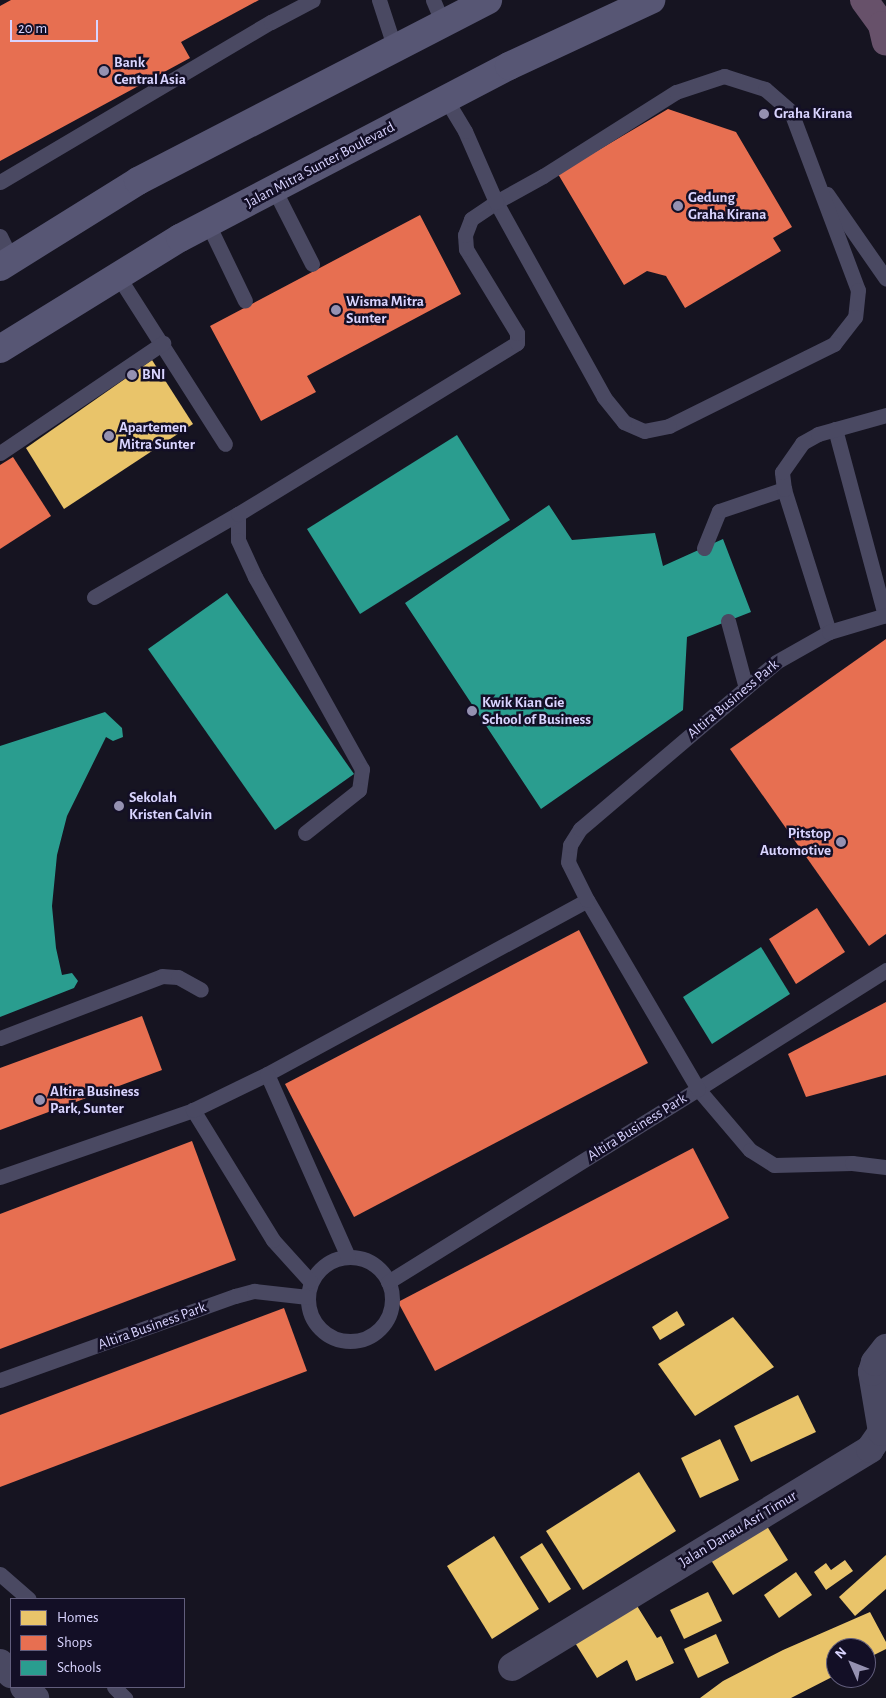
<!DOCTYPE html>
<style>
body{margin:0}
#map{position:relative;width:886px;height:1698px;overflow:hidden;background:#161421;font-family:"Alegreya Sans",sans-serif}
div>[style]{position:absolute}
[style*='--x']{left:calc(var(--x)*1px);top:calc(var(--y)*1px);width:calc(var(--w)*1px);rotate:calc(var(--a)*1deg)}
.homes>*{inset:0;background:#e9c46a}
.shops>*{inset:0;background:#e76f51}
.schools>*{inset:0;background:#2a9d8f}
.lane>*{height:15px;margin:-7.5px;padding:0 7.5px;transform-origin:7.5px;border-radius:7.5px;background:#4a4962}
.lane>.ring{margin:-7.5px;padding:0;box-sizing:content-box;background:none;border:15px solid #4a4962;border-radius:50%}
.street>*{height:28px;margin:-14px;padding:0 14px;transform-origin:14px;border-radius:14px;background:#4a4962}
.secondary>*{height:28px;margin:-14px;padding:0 14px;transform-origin:14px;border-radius:14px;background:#575674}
.highway>*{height:28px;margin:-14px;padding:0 14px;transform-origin:14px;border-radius:14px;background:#67516a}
.dots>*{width:14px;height:14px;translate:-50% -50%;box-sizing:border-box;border:2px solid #130f26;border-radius:50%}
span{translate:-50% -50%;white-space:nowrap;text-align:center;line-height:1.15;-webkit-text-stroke:5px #130f26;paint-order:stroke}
.poi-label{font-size:15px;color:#d9d4ff;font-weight:700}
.left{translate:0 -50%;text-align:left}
.right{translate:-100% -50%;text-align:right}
.street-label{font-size:15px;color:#d9d4ff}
.legend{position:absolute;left:10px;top:1598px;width:175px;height:90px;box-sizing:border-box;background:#130f26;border:1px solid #625e7d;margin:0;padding:6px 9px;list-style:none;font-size:15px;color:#d9d4ff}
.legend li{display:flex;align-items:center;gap:10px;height:25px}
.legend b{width:25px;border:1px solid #625e7d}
.north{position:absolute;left:826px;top:1638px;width:50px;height:50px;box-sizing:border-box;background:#130f26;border:1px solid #625e7d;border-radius:50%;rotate:314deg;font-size:14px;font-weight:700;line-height:20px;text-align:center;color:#d9d4ff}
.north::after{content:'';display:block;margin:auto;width:18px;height:22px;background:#9591b1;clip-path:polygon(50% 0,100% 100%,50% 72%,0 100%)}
.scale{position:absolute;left:10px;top:20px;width:88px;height:22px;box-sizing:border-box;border:2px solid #d9d4ff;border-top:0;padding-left:6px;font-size:15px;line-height:18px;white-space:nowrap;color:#d9d4ff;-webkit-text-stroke:4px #130f26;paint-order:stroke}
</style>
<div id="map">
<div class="homes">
<div style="clip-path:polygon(152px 360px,193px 424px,64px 509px,26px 448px)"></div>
<div style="clip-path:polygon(677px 1311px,685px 1325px,660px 1340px,652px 1327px)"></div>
<div style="clip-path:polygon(733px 1317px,774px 1367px,695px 1416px,658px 1364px)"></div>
<div style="clip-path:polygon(798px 1395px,816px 1432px,751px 1462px,734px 1426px)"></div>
<div style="clip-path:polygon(720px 1439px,739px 1480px,700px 1498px,681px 1458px)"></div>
<div style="clip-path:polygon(639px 1472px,676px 1531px,583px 1590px,546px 1531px)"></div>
<div style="clip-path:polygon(765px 1523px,788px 1560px,733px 1595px,709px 1557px)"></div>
<div style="clip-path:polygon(494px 1536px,539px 1609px,492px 1639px,447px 1566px)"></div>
<div style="clip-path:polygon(542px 1543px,571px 1589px,549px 1603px,520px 1557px)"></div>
<div style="clip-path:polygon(886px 1555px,886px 1589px,855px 1616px,839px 1597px)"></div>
<div style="clip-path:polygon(845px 1560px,853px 1571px,826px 1590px,814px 1572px,826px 1563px,831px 1570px)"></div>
<div style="clip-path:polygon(796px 1572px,812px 1595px,779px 1618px,764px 1595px)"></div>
<div style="clip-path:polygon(708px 1592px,722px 1621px,684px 1639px,670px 1610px)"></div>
<div style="clip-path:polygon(634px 1601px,657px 1638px,661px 1636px,674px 1663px,636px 1681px,627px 1660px,597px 1678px,572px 1638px)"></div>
<div style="clip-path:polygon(870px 1612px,886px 1642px,886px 1649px,866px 1659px,866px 1648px,836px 1648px,836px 1675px,791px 1698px,700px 1698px,723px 1681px,783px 1650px)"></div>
<div style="clip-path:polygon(716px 1634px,729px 1663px,698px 1678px,684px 1649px)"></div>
</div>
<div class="shops">
<div style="clip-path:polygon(11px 0,259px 0,181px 42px,190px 58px,0 161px,0 6px)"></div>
<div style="clip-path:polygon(668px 109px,736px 132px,792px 227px,773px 238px,781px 251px,685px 308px,666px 276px,647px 271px,624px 285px,558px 174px)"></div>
<div style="clip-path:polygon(420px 215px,461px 294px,307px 376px,316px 392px,261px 421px,210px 326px)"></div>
<div style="clip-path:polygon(13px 457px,51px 516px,0 549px,0 465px)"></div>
<div style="clip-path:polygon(886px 639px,886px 934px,869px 946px,730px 749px)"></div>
<div style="clip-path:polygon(817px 908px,845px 952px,796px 984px,769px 939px)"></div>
<div style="clip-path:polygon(579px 930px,648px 1063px,354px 1217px,285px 1084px)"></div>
<div style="clip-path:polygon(886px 1002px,886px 1075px,806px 1097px,788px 1054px)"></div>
<div style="clip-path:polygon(142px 1016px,162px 1070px,0 1130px,0 1068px)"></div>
<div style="clip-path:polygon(192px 1141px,236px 1260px,0 1349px,0 1214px)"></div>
<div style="clip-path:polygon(693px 1148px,729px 1218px,435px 1371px,398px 1302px)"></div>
<div style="clip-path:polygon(284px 1308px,307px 1371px,0 1487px,0 1415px)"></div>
</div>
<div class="schools">
<div style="clip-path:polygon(457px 435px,510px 520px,360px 614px,307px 529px)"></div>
<div style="clip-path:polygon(549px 505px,572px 540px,655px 533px,663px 566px,723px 539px,751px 612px,687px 637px,683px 710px,541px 809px,405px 603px)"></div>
<div style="clip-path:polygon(227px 593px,354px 774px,275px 830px,148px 649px)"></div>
<div style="clip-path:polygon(105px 712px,122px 728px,123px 737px,113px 741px,106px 737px,67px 816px,57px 855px,52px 906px,56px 948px,62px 975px,72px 973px,78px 981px,74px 988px,0 1017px,0 746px)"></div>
<div style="clip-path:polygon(761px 947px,790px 994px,712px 1044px,683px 997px)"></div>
</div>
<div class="lane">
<div style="--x:379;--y:0;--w:52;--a:71.9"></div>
<div style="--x:433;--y:0;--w:25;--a:67"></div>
<div style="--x:0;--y:182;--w:315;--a:-30.6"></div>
<div style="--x:271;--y:22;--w:47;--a:-27.6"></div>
<div style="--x:274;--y:189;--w:84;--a:63.1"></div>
<div style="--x:827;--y:194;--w:103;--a:55.2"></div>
<div style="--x:208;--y:224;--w:85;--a:64.3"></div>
<div style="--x:0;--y:236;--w:25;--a:64"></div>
<div style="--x:118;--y:276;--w:199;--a:57.5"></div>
<div style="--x:835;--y:429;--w:193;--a:75"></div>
<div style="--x:0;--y:453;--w:197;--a:-34"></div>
<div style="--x:238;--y:514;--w:26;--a:90"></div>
<div style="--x:238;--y:540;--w:41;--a:65.3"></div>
<div style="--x:255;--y:577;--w:220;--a:60.9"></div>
<div style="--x:362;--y:769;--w:21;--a:98"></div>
<div style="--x:359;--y:790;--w:69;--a:141.5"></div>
<div style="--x:704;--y:548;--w:40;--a:-68"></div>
<div style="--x:719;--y:511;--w:69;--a:-18.7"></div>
<div style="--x:94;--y:597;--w:166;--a:-30"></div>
<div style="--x:238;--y:514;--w:327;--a:-31.5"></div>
<div style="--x:517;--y:343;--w:10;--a:-90"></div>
<div style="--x:517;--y:333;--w:98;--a:-121.3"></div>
<div style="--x:466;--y:249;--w:14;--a:-94"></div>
<div style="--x:465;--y:235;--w:17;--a:-69"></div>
<div style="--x:471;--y:219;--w:30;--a:-34"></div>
<div style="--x:496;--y:202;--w:54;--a:-29"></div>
<div style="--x:543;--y:176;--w:157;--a:-32.3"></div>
<div style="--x:676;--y:92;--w:51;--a:-18.4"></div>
<div style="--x:724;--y:76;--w:43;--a:17.6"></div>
<div style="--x:765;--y:89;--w:35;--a:41"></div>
<div style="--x:791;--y:112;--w:190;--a:69.4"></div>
<div style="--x:858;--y:290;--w:27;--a:96"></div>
<div style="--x:855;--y:317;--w:34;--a:128"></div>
<div style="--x:834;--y:344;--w:184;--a:153.6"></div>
<div style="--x:669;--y:426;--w:25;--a:169"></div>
<div style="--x:644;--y:431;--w:22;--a:-156"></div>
<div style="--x:624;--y:422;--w:32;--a:-129"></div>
<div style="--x:604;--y:397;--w:223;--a:-119"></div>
<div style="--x:496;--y:202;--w:77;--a:-113.6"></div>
<div style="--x:465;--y:131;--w:37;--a:-121"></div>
<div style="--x:728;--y:621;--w:69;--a:75"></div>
<div style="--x:829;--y:632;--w:150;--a:-107.5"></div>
<div style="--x:784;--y:489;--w:17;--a:-97"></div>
<div style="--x:782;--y:472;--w:35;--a:-55"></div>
<div style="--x:802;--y:443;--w:18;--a:-29"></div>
<div style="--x:818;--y:434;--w:71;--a:-15.6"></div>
<div style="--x:886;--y:970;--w:222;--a:147.7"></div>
<div style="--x:698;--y:1089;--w:80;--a:49.6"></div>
<div style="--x:750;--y:1150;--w:28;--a:32"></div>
<div style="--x:774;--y:1165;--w:78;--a:-1.5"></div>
<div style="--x:852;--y:1163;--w:34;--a:7"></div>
<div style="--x:0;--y:1038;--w:173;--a:-20.9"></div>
<div style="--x:162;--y:976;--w:16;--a:4"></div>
<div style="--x:178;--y:977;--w:26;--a:29"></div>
<div style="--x:267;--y:1074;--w:364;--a:-28.5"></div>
<div style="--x:0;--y:1177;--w:204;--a:-19.1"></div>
<div class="ring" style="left:308px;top:1257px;width:69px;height:69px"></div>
<div style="--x:310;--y:1281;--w:55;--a:-132.1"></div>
<div style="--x:273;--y:1240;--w:153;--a:-121.6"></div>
<div style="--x:193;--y:1110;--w:82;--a:-25.9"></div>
<div style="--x:267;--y:1074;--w:200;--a:66.1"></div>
<div style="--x:388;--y:1282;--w:365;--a:-31.9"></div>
<div style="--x:698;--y:1089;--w:219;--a:-120.4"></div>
<div style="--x:587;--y:900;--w:42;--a:-116.6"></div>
<div style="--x:568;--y:862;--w:17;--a:-83"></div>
<div style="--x:570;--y:845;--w:19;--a:-58"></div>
<div style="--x:580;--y:829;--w:257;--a:-40.4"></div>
<div style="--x:776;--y:662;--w:61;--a:-29.5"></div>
<div style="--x:829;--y:632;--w:59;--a:-16.6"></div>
<div style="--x:0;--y:1380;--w:250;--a:-19.7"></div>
<div style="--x:235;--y:1296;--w:20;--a:-15"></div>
<div style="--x:254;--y:1291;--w:54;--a:6.3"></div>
<div style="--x:0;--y:1574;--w:38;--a:41"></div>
<div style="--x:114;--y:1687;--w:16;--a:45"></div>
</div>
<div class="street">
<div style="--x:0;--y:1663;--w:16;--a:45"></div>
<div style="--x:512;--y:1667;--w:419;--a:-31.3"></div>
<div style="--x:870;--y:1449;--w:21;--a:-55"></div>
<div style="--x:882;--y:1432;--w:61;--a:-99.5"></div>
<div style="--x:872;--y:1372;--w:10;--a:-73"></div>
<div style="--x:875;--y:1362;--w:18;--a:-52"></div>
<div style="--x:24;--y:1687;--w:16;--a:45"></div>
</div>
<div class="secondary">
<div style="--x:0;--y:267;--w:163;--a:-31.9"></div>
<div style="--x:138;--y:181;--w:394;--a:-27.3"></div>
<div style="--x:0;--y:349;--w:211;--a:-31.7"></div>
<div style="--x:180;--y:238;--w:371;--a:-27.6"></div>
<div style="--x:509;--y:66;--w:157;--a:-24.9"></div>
</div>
<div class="highway">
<div style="--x:864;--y:0;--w:31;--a:54"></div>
<div style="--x:882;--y:25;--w:17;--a:77"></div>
</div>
<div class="dots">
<div style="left:104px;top:71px;background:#9591b1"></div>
<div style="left:764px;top:114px;background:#9591b1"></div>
<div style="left:678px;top:206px;background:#9591b1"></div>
<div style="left:336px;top:310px;background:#9591b1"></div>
<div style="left:132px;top:375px;background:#9591b1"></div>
<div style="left:109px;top:436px;background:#9591b1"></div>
<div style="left:472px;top:711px;background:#9591b1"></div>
<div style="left:119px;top:806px;background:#9591b1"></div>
<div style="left:841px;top:842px;background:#9591b1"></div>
<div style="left:40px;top:1100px;background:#9591b1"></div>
</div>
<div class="poi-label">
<span class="left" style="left:114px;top:71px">Bank<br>Central Asia</span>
<span class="left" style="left:774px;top:114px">Graha Kirana</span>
<span class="left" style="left:688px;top:206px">Gedung<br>Graha Kirana</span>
<span class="left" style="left:346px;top:310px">Wisma Mitra<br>Sunter</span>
<span class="left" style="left:142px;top:375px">BNI</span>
<span class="left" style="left:119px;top:436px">Apartemen<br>Mitra Sunter</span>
<span class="left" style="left:482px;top:711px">Kwik Kian Gie<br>School of Business</span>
<span class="left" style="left:129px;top:806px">Sekolah<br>Kristen Calvin</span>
<span class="right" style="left:831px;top:842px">Pitstop<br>Automotive</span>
<span class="left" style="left:50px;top:1100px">Altira Business<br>Park, Sunter</span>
</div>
<div class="street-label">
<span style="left:320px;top:165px;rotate:-28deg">Jalan Mitra Sunter Boulevard</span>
<span style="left:733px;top:699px;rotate:-40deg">Altira Business Park</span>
<span style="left:637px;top:1127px;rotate:-32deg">Altira Business Park</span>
<span style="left:152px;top:1326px;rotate:-20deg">Altira Business Park</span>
<span style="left:738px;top:1529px;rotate:-31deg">Jalan Danau Asri Timur</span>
</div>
<ul class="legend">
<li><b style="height:14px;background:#e9c46a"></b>Homes</li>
<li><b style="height:14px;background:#e76f51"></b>Shops</li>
<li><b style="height:14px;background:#2a9d8f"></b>Schools</li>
</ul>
<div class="north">N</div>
<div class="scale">20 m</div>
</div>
